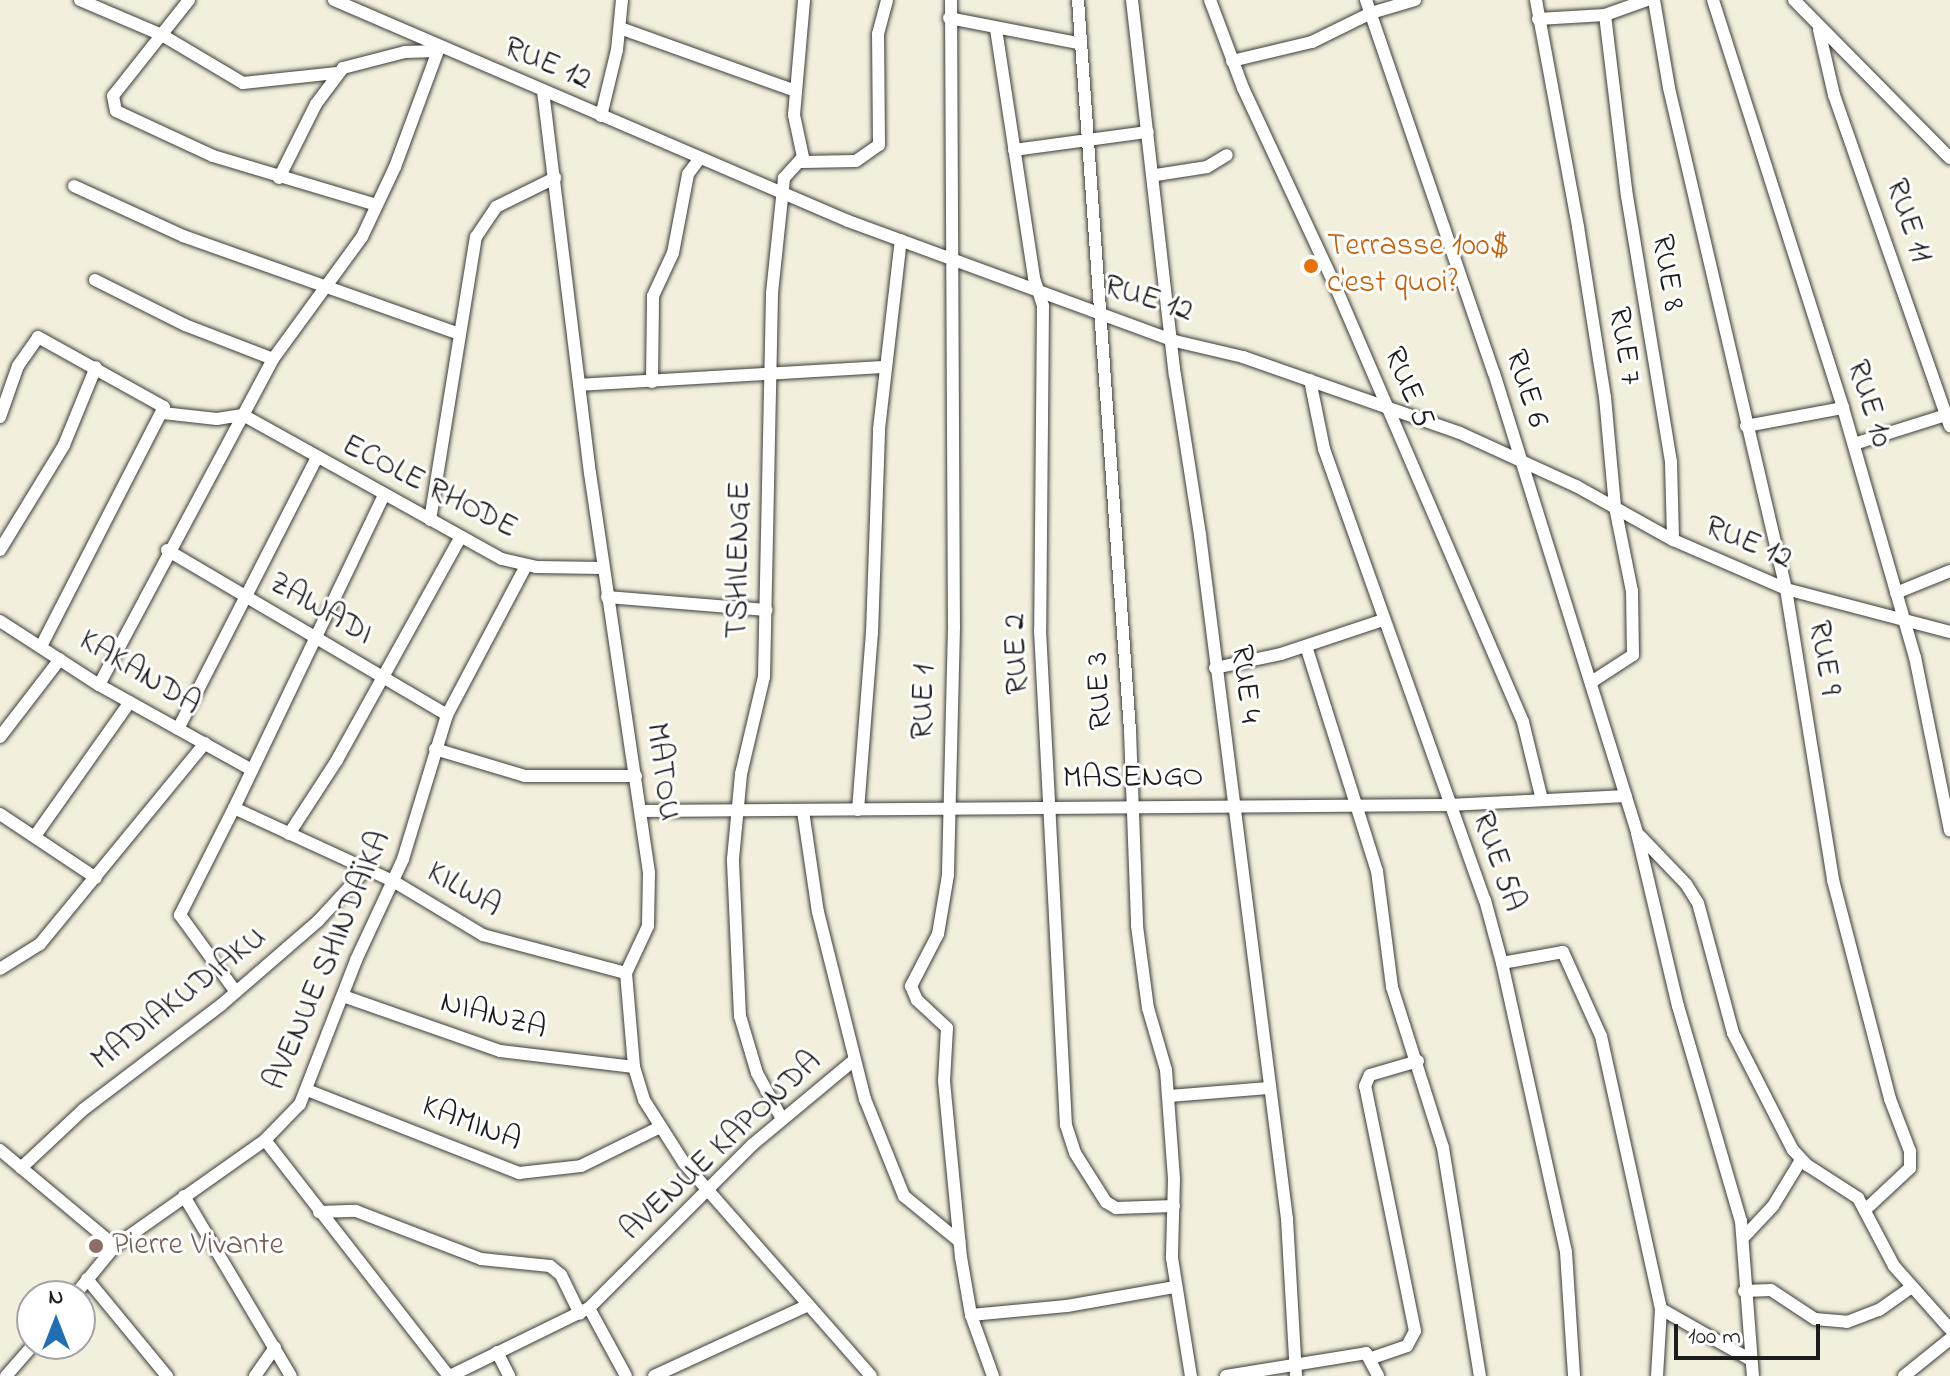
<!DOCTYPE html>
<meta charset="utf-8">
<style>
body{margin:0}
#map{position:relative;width:1950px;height:1376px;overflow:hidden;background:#f2efdc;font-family:"Indie Flower",sans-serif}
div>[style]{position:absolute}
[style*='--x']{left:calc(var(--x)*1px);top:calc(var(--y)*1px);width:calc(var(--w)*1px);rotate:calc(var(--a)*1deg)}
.roads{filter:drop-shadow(0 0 2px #3c3c39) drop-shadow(0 0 2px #3c3c39)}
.minor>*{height:12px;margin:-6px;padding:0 6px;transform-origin:6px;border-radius:6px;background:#fff}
.dots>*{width:22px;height:22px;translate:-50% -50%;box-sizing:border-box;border:4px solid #fff;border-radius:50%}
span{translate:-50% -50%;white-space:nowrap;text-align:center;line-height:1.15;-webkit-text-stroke:6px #fff;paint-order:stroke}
.street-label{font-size:32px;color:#1c1c1c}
.food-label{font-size:32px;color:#c56008}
.left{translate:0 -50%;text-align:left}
.education-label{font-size:32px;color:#785e54}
.north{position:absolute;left:16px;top:1280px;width:80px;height:80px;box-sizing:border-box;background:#fff;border:2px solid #a4a4a4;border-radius:50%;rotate:0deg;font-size:22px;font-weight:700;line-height:32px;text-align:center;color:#1c1c1c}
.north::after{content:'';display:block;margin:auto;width:28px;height:36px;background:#1f6fb2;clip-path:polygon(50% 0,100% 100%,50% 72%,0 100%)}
.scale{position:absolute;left:1674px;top:1324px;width:146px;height:36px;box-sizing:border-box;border:4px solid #1c1c1c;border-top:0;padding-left:10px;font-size:24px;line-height:28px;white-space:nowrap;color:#1c1c1c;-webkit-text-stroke:6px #fff;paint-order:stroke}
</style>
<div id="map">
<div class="roads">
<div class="minor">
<div style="--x:80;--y:0;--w:89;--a:23.1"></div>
<div style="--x:162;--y:35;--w:94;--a:30.7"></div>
<div style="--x:243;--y:83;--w:95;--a:-6.1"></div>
<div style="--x:189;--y:0;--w:122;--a:128.4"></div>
<div style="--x:113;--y:96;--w:15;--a:79"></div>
<div style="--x:116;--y:111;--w:107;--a:24.9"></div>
<div style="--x:213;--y:156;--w:170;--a:16.7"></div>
<div style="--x:334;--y:0;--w:559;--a:23.27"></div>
<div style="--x:848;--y:221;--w:348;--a:20.2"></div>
<div style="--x:1175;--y:341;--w:70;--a:13.2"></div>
<div style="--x:1243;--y:357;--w:230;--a:19.3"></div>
<div style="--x:1460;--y:433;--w:128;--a:24.6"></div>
<div style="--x:1576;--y:486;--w:111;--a:29.1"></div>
<div style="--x:1673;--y:540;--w:123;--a:23.4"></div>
<div style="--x:1786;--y:589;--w:170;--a:14.7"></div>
<div style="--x:951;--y:0;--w:627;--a:89.73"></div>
<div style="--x:954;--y:627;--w:248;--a:91.4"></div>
<div style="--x:948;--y:875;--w:60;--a:99.6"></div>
<div style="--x:938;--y:934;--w:59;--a:117.4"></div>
<div style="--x:911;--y:986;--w:15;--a:67"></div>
<div style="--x:917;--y:1000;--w:41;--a:43"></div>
<div style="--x:947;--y:1028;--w:53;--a:93.2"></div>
<div style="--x:944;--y:1081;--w:177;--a:84.5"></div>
<div style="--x:961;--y:1257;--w:59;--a:80.2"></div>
<div style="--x:971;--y:1315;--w:65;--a:70.2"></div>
<div style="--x:1078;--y:0;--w:733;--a:85.93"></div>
<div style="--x:1130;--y:731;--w:195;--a:87.9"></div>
<div style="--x:1137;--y:926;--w:83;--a:82.4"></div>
<div style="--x:1148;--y:1008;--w:65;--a:73.8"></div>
<div style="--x:1166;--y:1070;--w:109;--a:85.8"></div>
<div style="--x:1174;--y:1179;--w:79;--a:91.5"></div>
<div style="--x:1172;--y:1258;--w:120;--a:80.9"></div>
<div style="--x:1132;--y:0;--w:377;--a:83.5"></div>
<div style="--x:1175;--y:375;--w:162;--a:81.1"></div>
<div style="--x:1200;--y:535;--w:690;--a:82.75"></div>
<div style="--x:1287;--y:1219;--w:157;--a:86.7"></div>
<div style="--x:1210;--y:0;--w:94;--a:69.4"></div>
<div style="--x:1243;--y:88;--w:223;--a:65"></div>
<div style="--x:1337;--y:290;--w:470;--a:66.7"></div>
<div style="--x:1523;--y:722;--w:80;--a:76.3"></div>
<div style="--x:1366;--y:0;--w:394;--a:71.1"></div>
<div style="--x:1494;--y:373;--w:482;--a:72.7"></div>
<div style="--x:1637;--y:833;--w:178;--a:76.7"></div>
<div style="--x:1678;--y:1006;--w:224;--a:73.7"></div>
<div style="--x:1741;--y:1221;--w:155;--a:85.6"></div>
<div style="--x:1536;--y:0;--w:231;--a:79.5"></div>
<div style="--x:1578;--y:227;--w:172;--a:81"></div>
<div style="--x:1605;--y:397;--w:110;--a:84.8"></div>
<div style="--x:1615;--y:507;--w:86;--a:78.6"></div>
<div style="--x:1632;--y:591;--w:64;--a:89.1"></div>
<div style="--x:1633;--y:655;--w:48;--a:147"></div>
<div style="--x:1654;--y:0;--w:89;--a:80.3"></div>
<div style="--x:1669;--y:88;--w:514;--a:76.86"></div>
<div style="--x:1786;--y:589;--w:295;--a:80.8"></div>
<div style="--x:1833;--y:880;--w:226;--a:75.4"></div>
<div style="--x:1890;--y:1099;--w:56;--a:69"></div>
<div style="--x:1910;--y:1151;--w:17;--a:90"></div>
<div style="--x:1910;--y:1168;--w:62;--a:137"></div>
<div style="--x:1713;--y:0;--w:428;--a:72.3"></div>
<div style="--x:1843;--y:408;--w:259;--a:73.9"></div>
<div style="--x:1915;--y:657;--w:177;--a:78.6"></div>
<div style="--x:1794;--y:0;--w:222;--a:45.4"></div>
<div style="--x:1605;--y:15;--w:182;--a:83.1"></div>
<div style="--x:1627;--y:196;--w:270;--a:80.6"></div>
<div style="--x:1671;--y:462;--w:78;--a:88.5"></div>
<div style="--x:949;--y:18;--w:131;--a:11"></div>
<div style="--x:1538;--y:19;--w:67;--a:-3.4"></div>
<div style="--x:1605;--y:15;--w:45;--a:-19.7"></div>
<div style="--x:620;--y:28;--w:187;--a:19.7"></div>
<div style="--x:996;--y:29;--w:252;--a:81.3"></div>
<div style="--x:1034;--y:278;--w:29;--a:72"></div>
<div style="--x:1043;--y:306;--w:324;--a:90.5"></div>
<div style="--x:1040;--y:630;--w:496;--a:87"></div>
<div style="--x:1066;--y:1125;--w:29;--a:72"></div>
<div style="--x:1075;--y:1153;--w:58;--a:57.7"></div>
<div style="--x:1106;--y:1202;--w:12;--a:31"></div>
<div style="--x:1116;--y:1208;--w:58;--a:-2"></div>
<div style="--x:1819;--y:30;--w:67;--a:77"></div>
<div style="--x:1834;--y:95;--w:351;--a:70.7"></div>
<div style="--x:1232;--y:61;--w:82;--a:-13.4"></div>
<div style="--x:1312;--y:42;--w:66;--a:-26.2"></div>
<div style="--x:1371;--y:13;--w:46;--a:-16.5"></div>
<div style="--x:543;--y:91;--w:385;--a:83"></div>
<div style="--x:590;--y:473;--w:404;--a:81.6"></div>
<div style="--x:649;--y:873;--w:53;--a:91.1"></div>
<div style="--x:648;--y:926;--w:52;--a:115.1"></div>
<div style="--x:626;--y:973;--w:94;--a:85.1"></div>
<div style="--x:634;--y:1067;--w:34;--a:73"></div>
<div style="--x:644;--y:1100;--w:75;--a:57.6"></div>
<div style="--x:684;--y:1163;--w:283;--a:48.7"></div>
<div style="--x:601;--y:116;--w:68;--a:-76.4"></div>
<div style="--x:617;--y:50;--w:50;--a:-84.3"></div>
<div style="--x:1014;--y:150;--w:135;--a:-7.7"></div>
<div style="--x:802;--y:162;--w:54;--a:-1.1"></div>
<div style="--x:856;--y:161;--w:28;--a:-35"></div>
<div style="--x:879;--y:145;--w:111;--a:-90.5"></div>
<div style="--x:878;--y:34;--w:35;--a:-75"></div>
<div style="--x:1156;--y:175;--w:52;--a:-8.9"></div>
<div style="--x:1207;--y:167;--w:23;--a:-31"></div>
<div style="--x:279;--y:178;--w:83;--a:-63.4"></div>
<div style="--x:316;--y:104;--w:45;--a:-53.1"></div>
<div style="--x:343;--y:68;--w:64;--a:-14.5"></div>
<div style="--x:405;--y:52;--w:31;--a:-2"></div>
<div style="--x:74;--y:186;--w:120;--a:24.6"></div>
<div style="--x:183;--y:236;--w:293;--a:19.5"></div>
<div style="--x:95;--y:280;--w:101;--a:26.6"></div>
<div style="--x:185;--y:325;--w:94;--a:21.1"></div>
<div style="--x:1310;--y:380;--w:70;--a:78.5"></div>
<div style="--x:1324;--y:449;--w:479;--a:70.4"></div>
<div style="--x:1485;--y:900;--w:65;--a:74.9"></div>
<div style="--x:1502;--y:963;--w:296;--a:77.5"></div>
<div style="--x:1566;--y:1252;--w:124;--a:86.3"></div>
<div style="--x:652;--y:382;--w:86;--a:-89.3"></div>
<div style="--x:653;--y:296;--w:47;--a:-65.1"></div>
<div style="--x:673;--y:253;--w:80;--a:-79.2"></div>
<div style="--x:688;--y:174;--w:20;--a:-53"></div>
<div style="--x:579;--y:385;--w:307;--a:-3.4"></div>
<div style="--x:163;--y:413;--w:54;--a:6.3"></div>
<div style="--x:217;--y:419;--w:26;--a:-9"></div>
<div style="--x:243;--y:415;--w:296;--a:29.1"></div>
<div style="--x:502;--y:559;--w:35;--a:13"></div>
<div style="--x:536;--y:567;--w:67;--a:0.9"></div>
<div style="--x:0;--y:417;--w:54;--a:-70.6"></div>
<div style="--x:18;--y:366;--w:35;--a:-55"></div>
<div style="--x:38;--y:337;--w:144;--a:29.1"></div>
<div style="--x:164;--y:407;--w:269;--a:117.2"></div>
<div style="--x:1746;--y:426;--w:99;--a:-10.5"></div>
<div style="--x:1854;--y:444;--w:96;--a:-17.5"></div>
<div style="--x:384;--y:495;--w:347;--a:115.6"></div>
<div style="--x:234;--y:808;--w:175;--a:24.7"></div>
<div style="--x:393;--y:881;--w:105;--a:31"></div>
<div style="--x:483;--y:935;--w:148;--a:14.9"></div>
<div style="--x:430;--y:520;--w:287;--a:-80.8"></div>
<div style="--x:476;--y:237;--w:36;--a:-56"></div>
<div style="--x:496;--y:207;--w:66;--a:-26.2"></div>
<div style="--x:0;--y:550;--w:123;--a:-58.6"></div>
<div style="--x:64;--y:445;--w:84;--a:-67.7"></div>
<div style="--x:167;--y:550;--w:325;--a:30.5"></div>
<div style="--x:1896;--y:593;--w:58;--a:-22.2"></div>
<div style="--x:607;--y:597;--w:160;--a:4.7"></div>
<div style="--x:0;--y:621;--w:118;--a:32.9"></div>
<div style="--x:99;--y:685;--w:175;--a:29.1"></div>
<div style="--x:1306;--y:646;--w:236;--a:72.5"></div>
<div style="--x:1377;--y:871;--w:117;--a:82.6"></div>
<div style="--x:1392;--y:987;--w:169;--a:72.4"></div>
<div style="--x:1443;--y:1148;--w:231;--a:80.8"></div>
<div style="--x:1215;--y:668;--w:67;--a:-12"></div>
<div style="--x:1281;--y:654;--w:108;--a:-18.4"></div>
<div style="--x:99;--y:685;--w:370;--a:-61.9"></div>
<div style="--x:273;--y:359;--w:151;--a:-53.9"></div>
<div style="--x:362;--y:237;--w:77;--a:-64.8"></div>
<div style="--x:395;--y:167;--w:127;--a:-69.7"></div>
<div style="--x:178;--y:729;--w:303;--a:-62.9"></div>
<div style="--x:0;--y:737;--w:98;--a:-52.4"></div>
<div style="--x:435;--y:749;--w:94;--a:16.7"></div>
<div style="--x:525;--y:776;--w:111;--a:0"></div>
<div style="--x:234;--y:808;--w:120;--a:116.8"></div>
<div style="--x:180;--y:915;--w:95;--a:54"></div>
<div style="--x:858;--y:810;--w:178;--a:-85.5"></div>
<div style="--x:872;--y:633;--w:204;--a:-88"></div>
<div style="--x:879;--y:429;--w:190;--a:-83.4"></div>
<div style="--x:641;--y:811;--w:808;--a:-0.43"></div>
<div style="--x:1449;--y:805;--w:177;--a:-2.9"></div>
<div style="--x:803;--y:811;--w:102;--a:81.6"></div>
<div style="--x:818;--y:912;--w:193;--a:75.9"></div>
<div style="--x:865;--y:1099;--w:105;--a:68.1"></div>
<div style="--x:904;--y:1196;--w:72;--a:39.4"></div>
<div style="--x:0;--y:814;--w:115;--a:33.7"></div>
<div style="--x:289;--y:834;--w:88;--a:-57"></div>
<div style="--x:337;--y:760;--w:254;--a:-61"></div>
<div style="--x:35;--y:836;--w:164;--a:-54.7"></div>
<div style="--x:1640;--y:836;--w:66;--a:46.2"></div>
<div style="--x:1686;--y:884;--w:22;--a:58"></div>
<div style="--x:1698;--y:903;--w:135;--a:74.9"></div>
<div style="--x:1733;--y:1033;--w:131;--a:62.9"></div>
<div style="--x:1793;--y:1150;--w:21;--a:47"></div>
<div style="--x:1807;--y:1165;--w:61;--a:32.9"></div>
<div style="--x:1858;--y:1198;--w:77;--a:62.1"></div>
<div style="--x:1894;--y:1266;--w:84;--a:48.4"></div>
<div style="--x:1502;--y:963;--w:62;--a:-10.2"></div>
<div style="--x:1563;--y:952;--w:92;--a:65.7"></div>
<div style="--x:1601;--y:1036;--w:280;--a:77.6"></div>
<div style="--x:1661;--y:1309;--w:67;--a:93.4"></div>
<div style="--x:0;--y:969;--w:47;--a:-32"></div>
<div style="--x:40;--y:944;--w:260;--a:-50.6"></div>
<div style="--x:343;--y:996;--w:166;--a:19.3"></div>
<div style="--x:500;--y:1051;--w:135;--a:6.8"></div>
<div style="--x:307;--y:1090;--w:228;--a:21.4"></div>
<div style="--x:519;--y:1173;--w:62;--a:-6.4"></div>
<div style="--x:581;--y:1166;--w:88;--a:-26.3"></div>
<div style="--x:1169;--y:1096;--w:100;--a:-4.6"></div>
<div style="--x:782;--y:1119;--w:52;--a:-118.5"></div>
<div style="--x:757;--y:1073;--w:59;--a:-106.6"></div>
<div style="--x:740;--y:1016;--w:157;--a:-92.6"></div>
<div style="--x:733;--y:859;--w:85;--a:-84.6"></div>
<div style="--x:741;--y:774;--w:100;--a:-76.7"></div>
<div style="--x:764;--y:677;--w:384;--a:-88.8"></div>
<div style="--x:772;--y:293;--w:116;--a:-84"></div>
<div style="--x:784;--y:178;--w:28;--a:-48"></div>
<div style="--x:803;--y:157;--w:43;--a:-102.1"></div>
<div style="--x:794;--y:115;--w:115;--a:-85"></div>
<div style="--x:265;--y:1140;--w:299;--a:52.1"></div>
<div style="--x:0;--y:1150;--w:150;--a:39.9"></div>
<div style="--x:21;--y:1168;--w:86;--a:-43.1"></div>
<div style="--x:84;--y:1109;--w:172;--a:-37.2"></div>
<div style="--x:221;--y:1005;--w:128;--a:-40.9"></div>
<div style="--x:318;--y:921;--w:72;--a:-47.2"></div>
<div style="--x:184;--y:1196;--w:209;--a:59.3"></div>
<div style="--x:319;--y:1212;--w:37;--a:-2"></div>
<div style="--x:356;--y:1211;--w:134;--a:21"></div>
<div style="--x:481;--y:1259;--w:69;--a:5.8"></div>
<div style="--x:550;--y:1266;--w:14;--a:39"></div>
<div style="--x:561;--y:1275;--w:43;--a:64"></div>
<div style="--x:1743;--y:1238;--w:44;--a:-46.8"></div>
<div style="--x:1773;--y:1206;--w:54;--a:-58.7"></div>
<div style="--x:87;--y:1279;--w:126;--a:50.5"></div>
<div style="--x:1744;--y:1291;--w:27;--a:-2"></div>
<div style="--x:1771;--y:1290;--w:53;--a:33.4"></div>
<div style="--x:1815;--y:1319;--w:32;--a:5"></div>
<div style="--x:1847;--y:1322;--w:34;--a:-21"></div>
<div style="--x:1879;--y:1310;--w:38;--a:-35"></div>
<div style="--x:74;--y:1296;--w:65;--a:-50.6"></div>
<div style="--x:115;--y:1246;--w:184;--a:-35.2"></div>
<div style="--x:265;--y:1140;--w:50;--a:-45.8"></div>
<div style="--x:300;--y:1104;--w:155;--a:-68.7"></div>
<div style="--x:356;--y:960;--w:111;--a:-65"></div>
<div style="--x:403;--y:859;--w:151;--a:-73"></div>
<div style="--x:447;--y:715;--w:169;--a:-62.1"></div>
<div style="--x:589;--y:1308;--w:77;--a:61.4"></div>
<div style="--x:1661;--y:1309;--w:103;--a:29.5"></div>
<div style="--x:971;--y:1315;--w:96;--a:-5.4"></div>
<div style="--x:1067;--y:1306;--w:110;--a:-10"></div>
<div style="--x:497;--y:1352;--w:27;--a:63"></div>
<div style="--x:1372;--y:1358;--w:37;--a:-19"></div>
<div style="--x:1407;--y:1346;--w:17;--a:-62"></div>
<div style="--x:1415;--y:1331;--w:250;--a:-101.5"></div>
<div style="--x:1365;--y:1086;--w:12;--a:-66"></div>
<div style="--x:1370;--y:1075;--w:50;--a:-16.3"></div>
<div style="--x:6;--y:1376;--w:43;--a:-48.8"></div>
<div style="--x:255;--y:1376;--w:35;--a:-55"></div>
<div style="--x:450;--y:1376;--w:155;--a:-26.1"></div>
<div style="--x:589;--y:1308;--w:231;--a:-45"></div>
<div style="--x:752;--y:1145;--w:133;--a:-39.8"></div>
<div style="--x:654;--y:1376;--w:167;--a:-24.7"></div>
<div style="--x:1226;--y:1376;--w:142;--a:-9.3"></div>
<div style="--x:1366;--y:1353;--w:26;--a:62"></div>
<div style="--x:1904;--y:1376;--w:59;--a:-38.8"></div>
</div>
</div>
<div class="dots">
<div style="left:1311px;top:266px;background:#e8710a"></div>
<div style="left:96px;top:1246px;background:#8d6e63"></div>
</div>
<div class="street-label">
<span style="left:547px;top:65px;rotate:23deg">RUE 12</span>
<span style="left:1907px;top:221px;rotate:72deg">RUE 11</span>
<span style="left:1666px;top:273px;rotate:81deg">RUE 8</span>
<span style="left:1148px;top:300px;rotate:18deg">RUE 12</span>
<span style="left:1623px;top:346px;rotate:81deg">RUE 7</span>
<span style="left:1407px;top:388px;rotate:67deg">RUE 5</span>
<span style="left:1525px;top:389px;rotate:72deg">RUE 6</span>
<span style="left:1868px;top:404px;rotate:73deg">RUE 10</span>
<span style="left:429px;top:488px;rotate:27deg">ECOLE RHODE</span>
<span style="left:1748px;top:544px;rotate:23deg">RUE 12</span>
<span style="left:740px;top:560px;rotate:-89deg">TSHILENGE</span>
<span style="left:320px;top:610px;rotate:30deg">ZAWADI</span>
<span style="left:1018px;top:654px;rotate:-92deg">RUE 2</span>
<span style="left:1823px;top:658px;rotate:81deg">RUE 9</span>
<span style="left:139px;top:674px;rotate:31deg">KAKANDA</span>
<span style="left:1244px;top:684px;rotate:83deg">RUE 4</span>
<span style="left:1101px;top:691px;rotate:-93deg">RUE 3</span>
<span style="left:925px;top:702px;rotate:-88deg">RUE 1</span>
<span style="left:661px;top:772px;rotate:82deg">MATOU</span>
<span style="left:1133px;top:779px;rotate:-1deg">MASENGO</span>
<span style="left:1497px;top:862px;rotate:71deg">RUE 5A</span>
<span style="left:463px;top:891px;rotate:30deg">KILWA</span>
<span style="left:329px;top:961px;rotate:-67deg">AVENUE SHINDAÏKA</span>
<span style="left:180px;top:1000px;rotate:-38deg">MADIAKUDIAKU</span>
<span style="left:493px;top:1017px;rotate:15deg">NIANZA</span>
<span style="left:471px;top:1125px;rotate:21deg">KAMINA</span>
<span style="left:722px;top:1147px;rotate:-43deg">AVENUE KAPONDA</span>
</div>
<div class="food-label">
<span class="left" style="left:1327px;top:266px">Terrasse 100$<br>c'est quoi?</span>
</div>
<div class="education-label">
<span class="left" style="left:112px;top:1246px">Pierre Vivante</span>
</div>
<div class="north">N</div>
<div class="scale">100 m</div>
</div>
